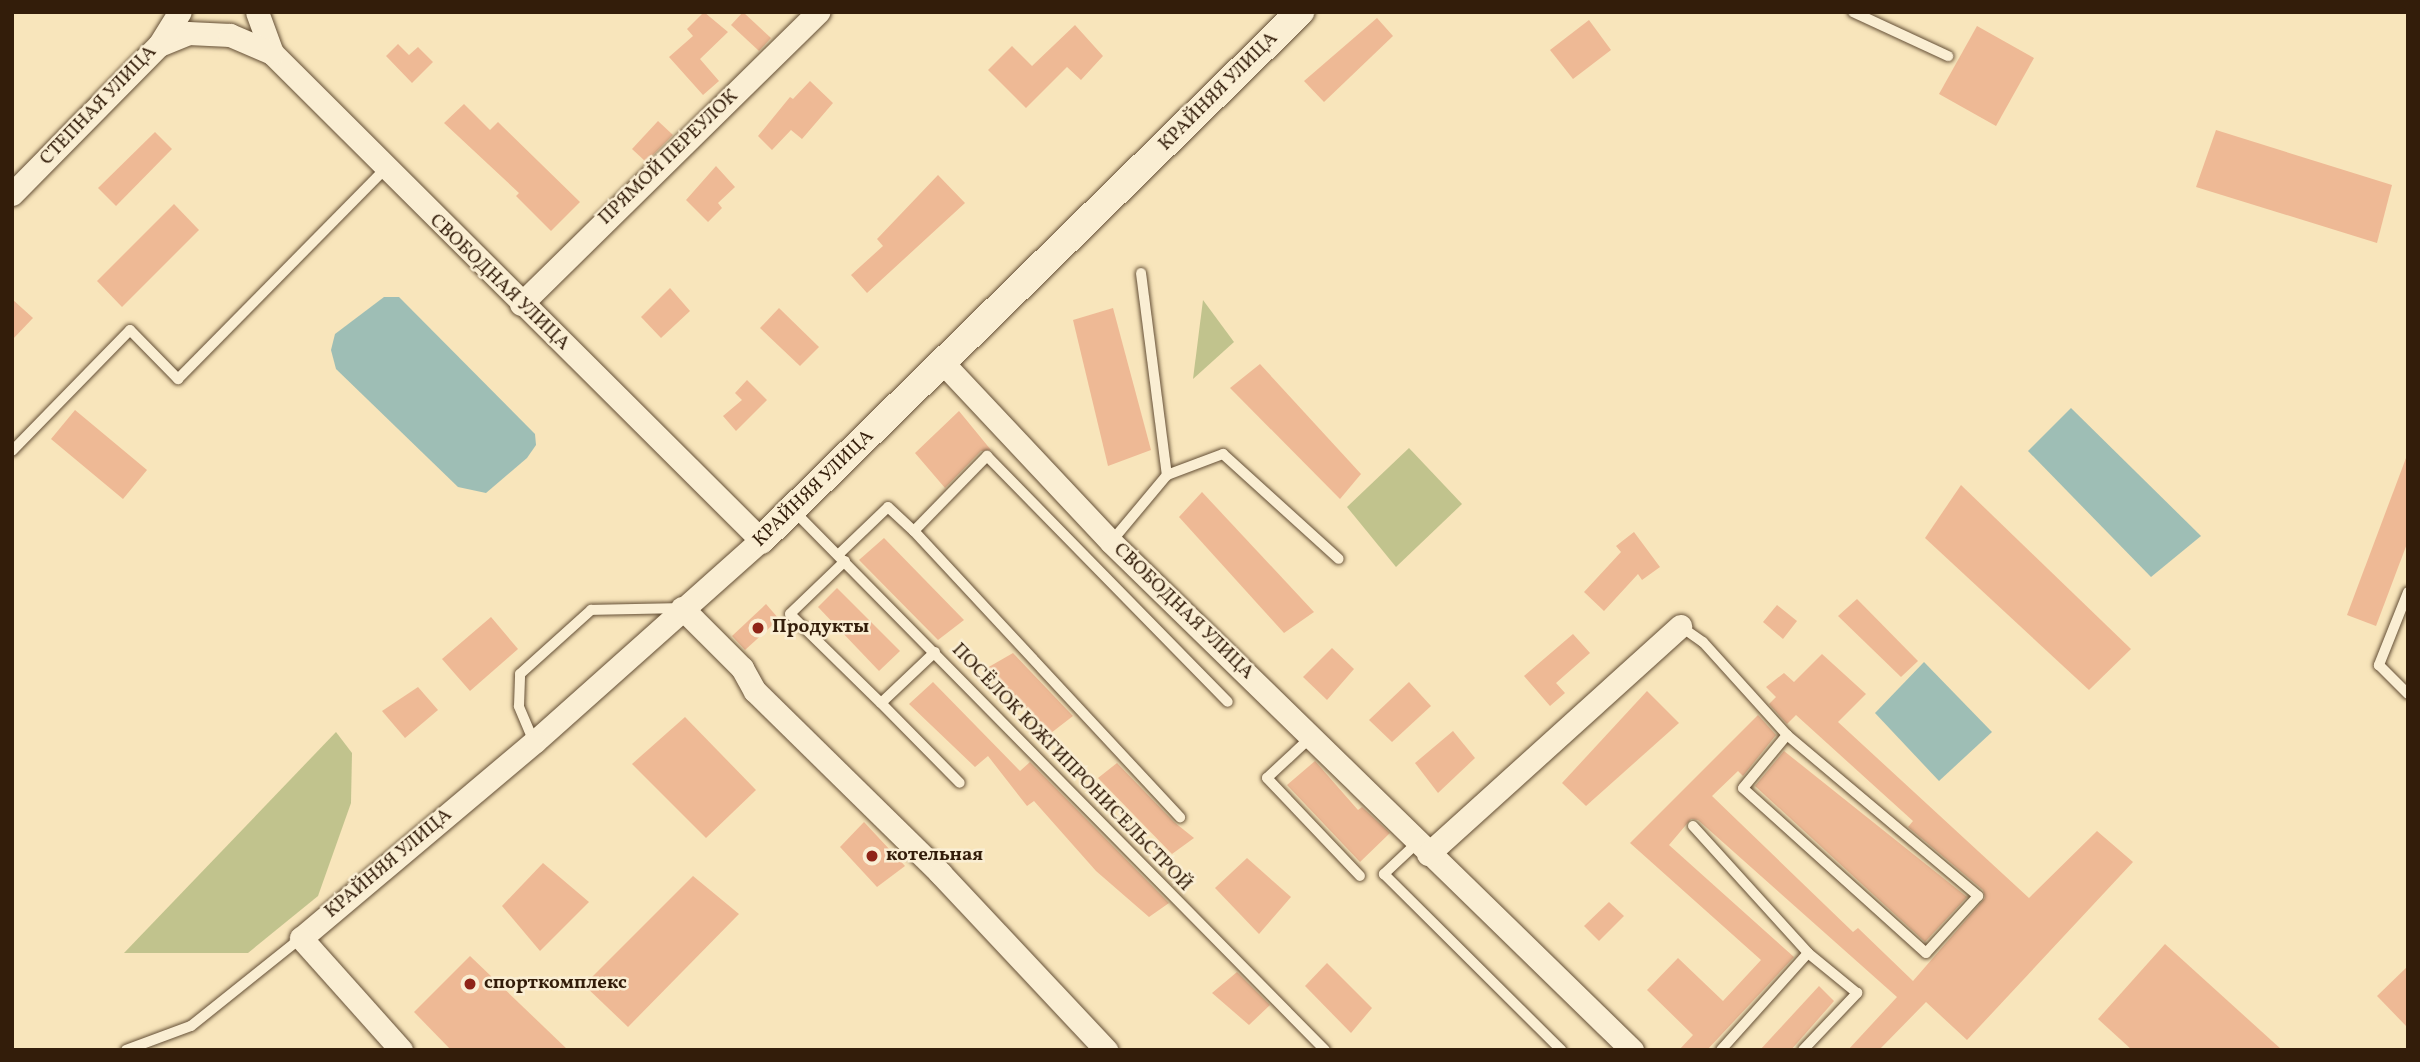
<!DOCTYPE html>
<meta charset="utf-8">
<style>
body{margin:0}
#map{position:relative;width:2420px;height:1062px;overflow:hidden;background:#f8e5bb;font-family:Vollkorn,serif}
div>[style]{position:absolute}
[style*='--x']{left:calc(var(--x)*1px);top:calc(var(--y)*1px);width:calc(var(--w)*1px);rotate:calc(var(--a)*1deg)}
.green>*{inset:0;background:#c1c38d}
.water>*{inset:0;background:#9ebeb5}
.building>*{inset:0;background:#eeb995}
.roads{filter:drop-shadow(0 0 2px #644f36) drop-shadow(0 0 2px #644f36)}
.service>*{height:10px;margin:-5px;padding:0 5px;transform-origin:5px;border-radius:5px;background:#faeed3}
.minor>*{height:23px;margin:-11.5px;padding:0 11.5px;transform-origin:11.5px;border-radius:11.5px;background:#faeed3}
.tertiary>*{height:28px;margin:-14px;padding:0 14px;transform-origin:14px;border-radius:14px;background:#faeed3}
.dots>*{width:19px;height:19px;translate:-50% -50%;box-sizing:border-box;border:4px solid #faeed3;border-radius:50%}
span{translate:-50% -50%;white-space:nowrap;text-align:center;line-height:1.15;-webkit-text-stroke:5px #faeed3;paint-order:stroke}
.street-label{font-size:19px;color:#331d0a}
.poi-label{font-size:19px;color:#331d0a;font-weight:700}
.left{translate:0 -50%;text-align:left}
.frame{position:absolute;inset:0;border:14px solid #331d0a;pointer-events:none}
</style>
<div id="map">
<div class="green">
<div style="clip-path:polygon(1203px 300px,1234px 342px,1193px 379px)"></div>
<div style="clip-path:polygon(1409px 448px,1462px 504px,1396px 567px,1347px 507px)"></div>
<div style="clip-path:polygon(336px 732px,352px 753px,351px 803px,318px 896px,248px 953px,124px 953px)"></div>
</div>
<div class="water">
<div style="clip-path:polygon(384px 297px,399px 297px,535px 434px,536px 445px,527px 458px,486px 493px,458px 487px,336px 369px,331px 350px,335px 334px)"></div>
<div style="clip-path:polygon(2071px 408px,2201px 536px,2151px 577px,2028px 451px)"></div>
<div style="clip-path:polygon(1924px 662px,1992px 732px,1939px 781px,1875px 713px)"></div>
</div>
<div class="building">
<div style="clip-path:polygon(704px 12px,728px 32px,700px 59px,719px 81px,703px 95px,669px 57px,693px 36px,687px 29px)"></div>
<div style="clip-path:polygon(743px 12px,771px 38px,759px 51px,731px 25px)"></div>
<div style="clip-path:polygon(1377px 18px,1393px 36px,1324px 102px,1304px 81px)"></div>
<div style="clip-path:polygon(1589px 20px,1611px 50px,1573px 79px,1550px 50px)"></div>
<div style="clip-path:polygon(1075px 25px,1103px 56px,1081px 80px,1067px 67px,1026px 108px,988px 70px,1012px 46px,1032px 66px)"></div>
<div style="clip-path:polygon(1977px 26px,2034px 58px,1996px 126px,1939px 94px)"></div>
<div style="clip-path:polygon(398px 44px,409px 55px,418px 47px,433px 62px,412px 83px,386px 56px)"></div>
<div style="clip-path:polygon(810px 81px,833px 103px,802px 139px,791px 130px,772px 150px,758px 136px,790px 97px,793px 99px)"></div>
<div style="clip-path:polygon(464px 104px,490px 130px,498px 122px,580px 202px,551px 231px,516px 196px,519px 193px,444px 123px)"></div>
<div style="clip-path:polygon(658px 121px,673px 135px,646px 162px,632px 149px)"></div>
<div style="clip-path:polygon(2216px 130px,2392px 185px,2377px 243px,2196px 187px)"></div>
<div style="clip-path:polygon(155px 132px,172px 149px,116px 206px,98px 188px)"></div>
<div style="clip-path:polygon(716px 166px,735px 187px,718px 203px,722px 208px,708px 222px,686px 200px)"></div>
<div style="clip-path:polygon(938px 175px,965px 203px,867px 293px,851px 275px,883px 246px,877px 239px)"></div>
<div style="clip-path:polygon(174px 204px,199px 230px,122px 307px,97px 281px)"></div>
<div style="clip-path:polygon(670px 288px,690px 311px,661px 338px,641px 317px)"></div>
<div style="clip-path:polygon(12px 299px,33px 318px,12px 340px)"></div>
<div style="clip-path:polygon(779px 308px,819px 347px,800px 366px,760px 328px)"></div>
<div style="clip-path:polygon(1113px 308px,1151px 450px,1108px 466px,1073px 320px)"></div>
<div style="clip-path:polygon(1260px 364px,1361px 474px,1340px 499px,1230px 388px)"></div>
<div style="clip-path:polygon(747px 380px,767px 400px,736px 431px,723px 416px,742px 400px,735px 393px)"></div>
<div style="clip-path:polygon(75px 410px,147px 470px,123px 499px,51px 439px)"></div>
<div style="clip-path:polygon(959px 411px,991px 450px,981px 451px,945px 488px,915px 453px)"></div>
<div style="clip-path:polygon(2406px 458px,2408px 541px,2376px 626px,2347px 615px)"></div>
<div style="clip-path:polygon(1961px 485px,2131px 649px,2089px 690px,1925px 538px)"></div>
<div style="clip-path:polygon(1202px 492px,1314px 612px,1284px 633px,1179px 517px)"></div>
<div style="clip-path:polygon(1634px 532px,1660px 567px,1642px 580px,1638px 574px,1604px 611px,1584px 592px,1621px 552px,1616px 546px)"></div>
<div style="clip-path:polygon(884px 538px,964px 620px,938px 640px,859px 560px)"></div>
<div style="clip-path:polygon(837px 588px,900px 651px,879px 671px,818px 607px)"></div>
<div style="clip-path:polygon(1857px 599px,1918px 661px,1901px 677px,1838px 616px)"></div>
<div style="clip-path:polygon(766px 604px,779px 619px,745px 650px,732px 636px)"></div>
<div style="clip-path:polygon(1777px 605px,1797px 621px,1783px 639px,1763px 622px)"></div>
<div style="clip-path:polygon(491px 617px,518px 649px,470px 691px,442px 659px)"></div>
<div style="clip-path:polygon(1573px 634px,1590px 653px,1556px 683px,1565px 693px,1550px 706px,1524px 676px)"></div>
<div style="clip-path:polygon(1332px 648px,1354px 669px,1327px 700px,1303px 677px)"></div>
<div style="clip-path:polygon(1013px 653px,1073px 716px,1051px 733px,987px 668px)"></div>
<div style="clip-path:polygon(1822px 654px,1866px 694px,1838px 722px,2029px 898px,2097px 831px,2133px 862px,1967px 1040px,1926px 1002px,1879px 1050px,1848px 1050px,1897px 997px,1698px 820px,1691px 819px,1669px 845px,1794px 957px,1707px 1050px,1679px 1050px,1693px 1035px,1647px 990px,1678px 958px,1723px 1001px,1761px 960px,1630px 843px,1758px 715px,1776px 735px,1743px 776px,1738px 771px,1712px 796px,1853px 932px,1858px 928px,1913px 981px,1985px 898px,1983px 890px,1908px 827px,1913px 821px,1796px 715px,1787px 724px,1769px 704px,1776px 697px,1766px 687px,1784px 673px,1794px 682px)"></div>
<div style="clip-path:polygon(933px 682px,1020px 771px,1030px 762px,1169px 903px,1149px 917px,1096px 871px,1034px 801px,1027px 806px,988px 756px,975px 767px,909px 704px)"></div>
<div style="clip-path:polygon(1409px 682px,1431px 706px,1392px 742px,1369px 720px)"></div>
<div style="clip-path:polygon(418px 687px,438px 710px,405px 738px,382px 711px)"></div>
<div style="clip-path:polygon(1647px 691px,1679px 723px,1586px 806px,1562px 783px)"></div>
<div style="clip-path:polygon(685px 717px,756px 790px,706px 838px,632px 764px)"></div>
<div style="clip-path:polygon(1453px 731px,1475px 758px,1438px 793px,1415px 763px)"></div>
<div style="clip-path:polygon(1784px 751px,1967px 897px,1925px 942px,1755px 786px)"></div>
<div style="clip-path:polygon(1315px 761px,1358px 810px,1362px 807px,1390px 833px,1360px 862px,1287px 785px)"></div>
<div style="clip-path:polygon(1117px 763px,1174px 822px,1194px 838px,1172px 854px,1098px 778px)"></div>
<div style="clip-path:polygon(864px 822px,905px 866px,877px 887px,840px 847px)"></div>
<div style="clip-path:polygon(1247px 858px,1291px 897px,1259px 934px,1215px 888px)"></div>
<div style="clip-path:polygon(543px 863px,589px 902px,540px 951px,502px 906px)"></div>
<div style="clip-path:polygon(693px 876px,739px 914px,628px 1027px,584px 985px)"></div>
<div style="clip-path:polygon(1609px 902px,1624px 916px,1599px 941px,1584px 926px)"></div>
<div style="clip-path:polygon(2165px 944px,2282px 1050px,2132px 1050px,2098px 1019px)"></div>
<div style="clip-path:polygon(470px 956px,568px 1050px,451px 1050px,414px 1012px)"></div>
<div style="clip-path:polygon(1327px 963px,1372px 1008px,1351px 1033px,1305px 986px)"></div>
<div style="clip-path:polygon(2408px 966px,2408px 1028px,2377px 996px)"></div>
<div style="clip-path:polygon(1237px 972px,1270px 1005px,1249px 1025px,1212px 993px)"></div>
<div style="clip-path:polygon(1819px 986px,1834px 1001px,1791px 1050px,1760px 1050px)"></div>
</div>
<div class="roads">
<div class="service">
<div style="--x:1853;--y:12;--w:105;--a:24.9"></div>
<div style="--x:1141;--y:273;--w:204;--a:82.7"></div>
<div style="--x:12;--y:451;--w:169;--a:-45.7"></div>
<div style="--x:130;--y:330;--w:69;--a:45.6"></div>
<div style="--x:178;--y:379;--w:293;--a:-45.4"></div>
<div style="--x:793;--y:510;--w:758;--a:45.43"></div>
<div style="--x:914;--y:531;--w:391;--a:47.1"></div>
<div style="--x:1111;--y:542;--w:87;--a:-50.1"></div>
<div style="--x:1167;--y:475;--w:60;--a:-20.6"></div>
<div style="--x:1223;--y:454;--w:156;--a:42.2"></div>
<div style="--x:838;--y:555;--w:69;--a:-43.8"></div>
<div style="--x:888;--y:507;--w:35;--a:43"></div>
<div style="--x:914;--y:531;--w:105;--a:-45.8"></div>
<div style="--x:987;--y:456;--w:344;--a:45.6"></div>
<div style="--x:845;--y:561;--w:76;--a:136.1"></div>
<div style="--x:790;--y:614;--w:127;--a:44.4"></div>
<div style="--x:2408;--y:592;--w:79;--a:111.7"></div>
<div style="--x:2379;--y:665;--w:41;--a:45"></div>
<div style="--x:1680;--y:626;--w:28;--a:35"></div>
<div style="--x:1703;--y:642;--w:125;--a:47.9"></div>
<div style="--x:1787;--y:735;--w:250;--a:40.1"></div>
<div style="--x:1978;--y:896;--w:77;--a:132.4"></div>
<div style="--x:1926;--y:953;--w:246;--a:-138"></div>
<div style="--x:1743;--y:788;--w:69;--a:-50.3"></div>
<div style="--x:935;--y:652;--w:74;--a:136.6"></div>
<div style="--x:881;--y:703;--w:112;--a:45.4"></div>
<div style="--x:1311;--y:737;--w:60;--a:137"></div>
<div style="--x:1267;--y:778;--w:135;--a:46.5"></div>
<div style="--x:534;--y:742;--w:39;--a:-113"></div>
<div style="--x:519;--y:706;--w:32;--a:-88"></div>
<div style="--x:520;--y:674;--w:96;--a:-42"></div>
<div style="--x:591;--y:610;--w:88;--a:-1.3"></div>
<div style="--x:1693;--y:826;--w:171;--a:47.8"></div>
<div style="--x:1808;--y:953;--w:130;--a:131.9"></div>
<div style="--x:1418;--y:842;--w:47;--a:136.7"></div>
<div style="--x:1384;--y:874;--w:250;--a:44.8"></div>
<div style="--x:126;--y:1050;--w:69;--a:-20.3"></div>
<div style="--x:191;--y:1026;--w:141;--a:-38.7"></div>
<div style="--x:1803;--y:1050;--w:79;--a:-46.5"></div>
<div style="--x:1857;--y:993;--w:63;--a:-140.8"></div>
</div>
<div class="minor">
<div style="--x:257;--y:12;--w:44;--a:69.9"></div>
<div style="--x:272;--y:53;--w:690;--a:44.88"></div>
<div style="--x:761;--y:540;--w:304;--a:138.3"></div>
<div style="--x:534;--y:742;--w:304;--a:139.9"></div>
<div style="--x:301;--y:938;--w:150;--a:48.2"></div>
<div style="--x:159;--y:45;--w:31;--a:-22"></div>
<div style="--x:188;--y:33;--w:42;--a:2.7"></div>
<div style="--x:230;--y:35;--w:46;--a:23.2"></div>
<div style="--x:12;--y:194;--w:209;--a:-45.4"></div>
<div style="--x:159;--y:45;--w:39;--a:-58"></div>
<div style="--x:521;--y:304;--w:417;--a:-44.5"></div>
<div style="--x:944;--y:364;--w:244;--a:46.8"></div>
<div style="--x:1111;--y:542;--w:728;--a:44.28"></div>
<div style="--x:682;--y:608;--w:85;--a:45"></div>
<div style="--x:742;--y:668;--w:26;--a:61"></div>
<div style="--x:755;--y:691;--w:260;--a:44.5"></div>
<div style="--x:940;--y:873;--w:243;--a:46.8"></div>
<div style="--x:1428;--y:854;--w:340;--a:-42.1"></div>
</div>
<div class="tertiary">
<div style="--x:761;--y:540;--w:755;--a:-44.41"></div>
</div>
</div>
<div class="dots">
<div style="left:758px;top:628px;background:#8f2418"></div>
<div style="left:872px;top:856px;background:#8f2418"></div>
<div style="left:470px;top:984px;background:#8f2418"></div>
</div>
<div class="street-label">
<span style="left:1219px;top:92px;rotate:-45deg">КРАЙНЯЯ УЛИЦА</span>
<span style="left:99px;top:106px;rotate:-46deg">СТЕПНАЯ УЛИЦА</span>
<span style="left:669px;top:158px;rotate:-44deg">ПРЯМОЙ ПЕРЕУЛОК</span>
<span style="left:499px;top:283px;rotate:44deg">СВОБОДНАЯ УЛИЦА</span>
<span style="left:814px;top:489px;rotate:-44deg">КРАЙНЯЯ УЛИЦА</span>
<span style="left:1183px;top:612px;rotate:44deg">СВОБОДНАЯ УЛИЦА</span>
<span style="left:1071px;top:768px;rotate:46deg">ПОСЁЛОК ЮЖГИПРОНИСЕЛЬСТРОЙ</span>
<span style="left:389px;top:864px;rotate:-40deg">КРАЙНЯЯ УЛИЦА</span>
</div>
<div class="poi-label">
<span class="left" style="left:772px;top:628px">Продукты</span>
<span class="left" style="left:886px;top:856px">котельная</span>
<span class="left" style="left:484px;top:984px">спорткомплекс</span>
</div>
<div class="frame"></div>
</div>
